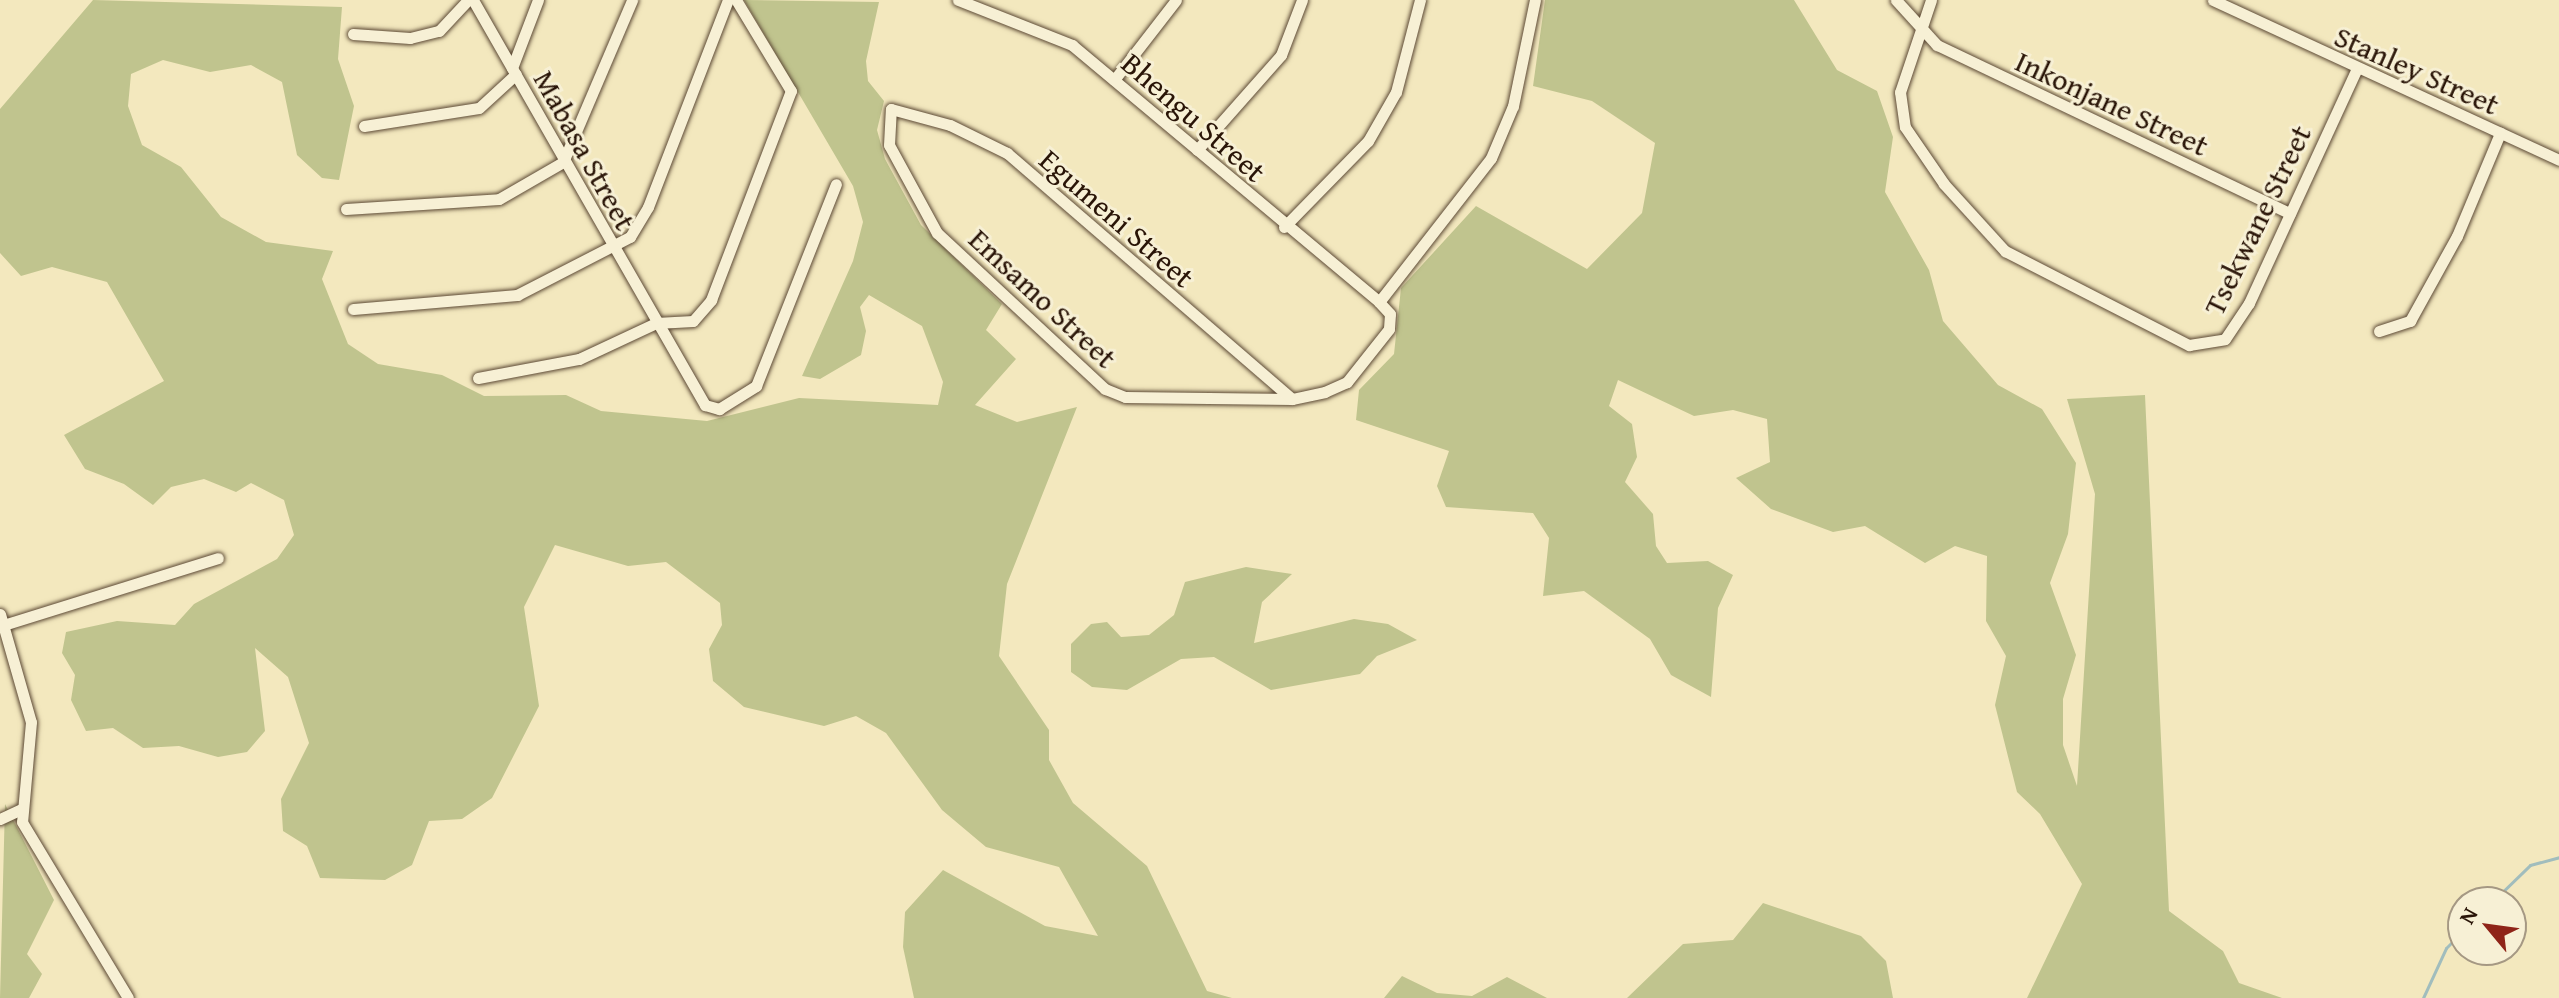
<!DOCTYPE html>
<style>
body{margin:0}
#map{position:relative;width:2559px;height:998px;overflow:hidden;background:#f3e8be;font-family:"Gentium Book Plus",serif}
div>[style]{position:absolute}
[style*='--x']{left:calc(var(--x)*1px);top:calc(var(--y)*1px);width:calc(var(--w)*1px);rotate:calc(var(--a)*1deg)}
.green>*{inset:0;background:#c0c48e}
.stream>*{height:3px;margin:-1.5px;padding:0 1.5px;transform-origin:1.5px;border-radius:1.5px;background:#a1bdbd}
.roads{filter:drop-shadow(0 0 2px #5c4935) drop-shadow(0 0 2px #5c4935)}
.minor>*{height:11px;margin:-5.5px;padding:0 5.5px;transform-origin:5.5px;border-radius:5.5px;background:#f7f0d5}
span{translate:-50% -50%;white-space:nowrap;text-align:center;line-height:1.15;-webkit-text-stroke:6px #f7f0d5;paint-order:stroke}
.street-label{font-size:30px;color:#291407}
.north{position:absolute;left:2447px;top:886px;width:80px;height:80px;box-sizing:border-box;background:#f7f0d5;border:2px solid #a59883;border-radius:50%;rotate:299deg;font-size:22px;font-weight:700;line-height:32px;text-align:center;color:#291407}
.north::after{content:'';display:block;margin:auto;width:28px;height:36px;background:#8f2418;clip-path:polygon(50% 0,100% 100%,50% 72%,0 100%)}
</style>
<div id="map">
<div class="green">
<div style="clip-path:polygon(93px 0,342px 7px,338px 59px,354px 106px,339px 180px,322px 178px,297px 155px,282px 82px,251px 65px,210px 72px,163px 60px,131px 74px,128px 106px,142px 145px,181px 167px,221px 217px,266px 242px,333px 251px,322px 279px,348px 344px,378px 364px,442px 375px,484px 396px,566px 395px,601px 411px,707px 421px,799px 398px,938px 405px,943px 382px,922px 326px,869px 295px,860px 307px,866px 331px,861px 355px,820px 379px,802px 376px,853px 261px,863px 222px,853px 186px,744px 0,879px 2px,866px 61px,868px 81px,884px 101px,877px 130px,885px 159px,921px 225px,1002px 304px,986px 330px,1016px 359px,975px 405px,1017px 422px,1077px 407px,1007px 584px,999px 656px,1049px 730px,1049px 760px,1073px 803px,1147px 866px,1207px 991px,1232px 998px,914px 998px,903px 947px,905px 912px,943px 870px,1045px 926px,1098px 936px,1059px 867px,986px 847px,942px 810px,886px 733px,856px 716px,824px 726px,744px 707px,713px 681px,709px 649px,722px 625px,720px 603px,666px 562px,628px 566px,555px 545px,524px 607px,539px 706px,492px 798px,462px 819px,429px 821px,412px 865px,385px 880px,320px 878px,307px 846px,283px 831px,281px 799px,309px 743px,288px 677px,255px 648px,265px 731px,247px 752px,218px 757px,179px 746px,143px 748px,113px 728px,86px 731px,71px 700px,75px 675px,62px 653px,66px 632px,117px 621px,175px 625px,194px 604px,277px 559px,294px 535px,284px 500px,251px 483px,236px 492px,204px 479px,171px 487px,153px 505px,124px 484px,85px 469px,64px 435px,164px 381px,107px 282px,52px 267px,21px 276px,0 253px,0 109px)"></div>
<div style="clip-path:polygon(1545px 0,1794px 0,1837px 70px,1877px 91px,1893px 137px,1885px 192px,1929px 270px,1943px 321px,1998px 385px,2042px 409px,2076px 463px,2068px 534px,2050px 583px,2076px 655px,2063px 699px,2063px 745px,2077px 786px,2095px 494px,2067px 399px,2145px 395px,2169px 911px,2223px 951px,2239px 983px,2282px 998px,2027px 998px,2082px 884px,2040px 814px,2017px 792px,1995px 705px,2006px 656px,1986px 621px,1987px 556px,1955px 546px,1925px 563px,1865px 526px,1833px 532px,1771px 509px,1736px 478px,1770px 462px,1767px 419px,1733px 410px,1694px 416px,1618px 380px,1609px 406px,1632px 424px,1637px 457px,1625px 482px,1653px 514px,1656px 546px,1667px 563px,1708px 561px,1733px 575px,1718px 608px,1711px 697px,1671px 675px,1650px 639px,1584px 591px,1543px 596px,1549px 538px,1533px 513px,1446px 507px,1437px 486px,1449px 451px,1356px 420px,1359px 390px,1394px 354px,1401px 288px,1476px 206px,1587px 269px,1642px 213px,1655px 143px,1592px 101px,1533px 86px)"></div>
<div style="clip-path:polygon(1246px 567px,1292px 574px,1262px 602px,1254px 643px,1354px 619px,1388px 624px,1417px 640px,1377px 656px,1360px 674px,1271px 690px,1214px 657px,1181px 659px,1127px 690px,1092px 687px,1071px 672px,1071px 644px,1091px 624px,1107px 622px,1121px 637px,1149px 635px,1174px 615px,1185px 582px)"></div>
<div style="clip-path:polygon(5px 804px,54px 900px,27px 954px,42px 974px,29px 998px,0 998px)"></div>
<div style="clip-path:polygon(1763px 903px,1861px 936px,1886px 961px,1893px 998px,1627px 998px,1683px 944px,1733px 940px)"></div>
<div style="clip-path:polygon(1402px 976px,1437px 993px,1472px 996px,1507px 977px,1547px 998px,1384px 998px)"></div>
</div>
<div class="stream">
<div style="--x:2492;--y:902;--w:53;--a:-44.2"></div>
<div style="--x:2530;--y:865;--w:30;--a:-15"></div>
<div style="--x:2423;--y:998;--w:55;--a:-65.3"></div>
<div style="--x:2446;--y:948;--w:24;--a:-45"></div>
</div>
<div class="roads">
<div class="minor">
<div style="--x:473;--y:0;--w:467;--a:60.2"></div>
<div style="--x:705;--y:405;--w:15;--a:16"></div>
<div style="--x:719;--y:409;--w:44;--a:-31.9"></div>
<div style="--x:756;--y:386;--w:217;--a:-68.4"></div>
<div style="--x:958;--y:0;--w:123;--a:21.5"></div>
<div style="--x:1072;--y:45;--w:400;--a:39.9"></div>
<div style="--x:1379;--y:302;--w:16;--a:47"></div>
<div style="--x:1390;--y:314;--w:15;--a:94"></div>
<div style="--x:1389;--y:329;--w:68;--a:128.4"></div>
<div style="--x:1347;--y:382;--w:24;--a:156"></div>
<div style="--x:1325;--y:392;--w:34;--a:168"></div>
<div style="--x:1292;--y:399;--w:167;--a:-179.3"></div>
<div style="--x:1125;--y:397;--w:22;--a:-158"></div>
<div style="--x:1105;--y:389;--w:229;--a:-137.1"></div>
<div style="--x:937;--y:233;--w:100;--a:-118.6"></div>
<div style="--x:889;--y:145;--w:36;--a:-87"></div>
<div style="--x:891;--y:109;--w:61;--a:15.2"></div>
<div style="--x:950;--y:125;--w:64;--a:26.2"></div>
<div style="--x:1007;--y:153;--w:376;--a:40.8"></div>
<div style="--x:1896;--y:0;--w:61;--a:47.7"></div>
<div style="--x:1937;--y:45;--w:391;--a:25.5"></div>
<div style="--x:1931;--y:0;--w:97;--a:108.6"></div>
<div style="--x:1900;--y:92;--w:35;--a:82"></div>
<div style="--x:1905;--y:127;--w:69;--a:55.6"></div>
<div style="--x:1944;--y:184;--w:91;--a:47.7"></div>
<div style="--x:2005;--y:251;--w:207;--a:27.1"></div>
<div style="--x:2189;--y:345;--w:36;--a:-9"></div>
<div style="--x:2225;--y:339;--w:43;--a:-56.3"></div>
<div style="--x:2249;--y:303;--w:256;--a:-65.3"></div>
<div style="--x:2213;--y:0;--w:381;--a:24.8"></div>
<div style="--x:353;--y:34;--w:57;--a:4"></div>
<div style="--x:410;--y:38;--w:30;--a:-14"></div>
<div style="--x:439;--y:31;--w:42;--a:-46.9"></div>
<div style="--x:512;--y:68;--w:73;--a:-69.1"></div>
<div style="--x:1114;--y:80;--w:101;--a:-52.2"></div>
<div style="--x:364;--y:126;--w:116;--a:-8.9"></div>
<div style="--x:479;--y:108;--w:50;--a:-42.6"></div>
<div style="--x:1197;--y:150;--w:127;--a:-48.5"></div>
<div style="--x:1281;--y:55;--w:59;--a:-69.1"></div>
<div style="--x:346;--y:209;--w:153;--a:-3.7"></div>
<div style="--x:499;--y:199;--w:74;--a:-30"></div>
<div style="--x:563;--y:162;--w:176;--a:-66.9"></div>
<div style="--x:1284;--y:227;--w:120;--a:-45.7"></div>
<div style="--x:1368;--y:141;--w:56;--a:-60.3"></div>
<div style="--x:1396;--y:92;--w:95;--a:-75.4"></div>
<div style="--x:1379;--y:302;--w:182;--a:-52.1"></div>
<div style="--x:1491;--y:158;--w:56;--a:-67.1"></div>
<div style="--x:1513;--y:106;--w:108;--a:-78.3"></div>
<div style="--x:353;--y:309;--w:165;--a:-4.9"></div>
<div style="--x:517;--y:295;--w:127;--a:-27.2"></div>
<div style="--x:630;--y:237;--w:35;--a:-59"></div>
<div style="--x:648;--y:207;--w:222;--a:-68.9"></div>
<div style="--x:2379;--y:331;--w:33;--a:-18"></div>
<div style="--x:2410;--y:321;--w:97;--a:-61.1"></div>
<div style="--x:2457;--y:236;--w:112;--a:-67.3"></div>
<div style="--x:478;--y:378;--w:103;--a:-10.7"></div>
<div style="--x:579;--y:359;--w:85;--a:-25.1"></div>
<div style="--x:656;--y:323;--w:37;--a:-3"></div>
<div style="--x:693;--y:321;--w:28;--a:-49"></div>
<div style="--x:711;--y:300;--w:224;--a:-69.1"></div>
<div style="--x:791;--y:91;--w:106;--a:-121.1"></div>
<div style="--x:0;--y:614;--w:112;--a:74"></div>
<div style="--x:31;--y:722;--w:100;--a:95.1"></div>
<div style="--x:22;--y:822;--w:205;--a:58.9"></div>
<div style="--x:3;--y:625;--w:225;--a:-17.3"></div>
<div style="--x:0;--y:819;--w:23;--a:-25"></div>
</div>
</div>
<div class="street-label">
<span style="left:2417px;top:70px;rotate:24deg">Stanley Street</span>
<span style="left:2112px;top:103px;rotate:25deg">Inkonjane Street</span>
<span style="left:1194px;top:117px;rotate:41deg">Bhengu Street</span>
<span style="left:585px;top:150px;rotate:61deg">Mabasa Street</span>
<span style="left:1117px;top:218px;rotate:41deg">Egumeni Street</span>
<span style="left:2257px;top:220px;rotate:-64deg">Tsekwane Street</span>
<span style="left:1043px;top:298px;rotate:43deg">Emsamo Street</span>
</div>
<div class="north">N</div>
</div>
